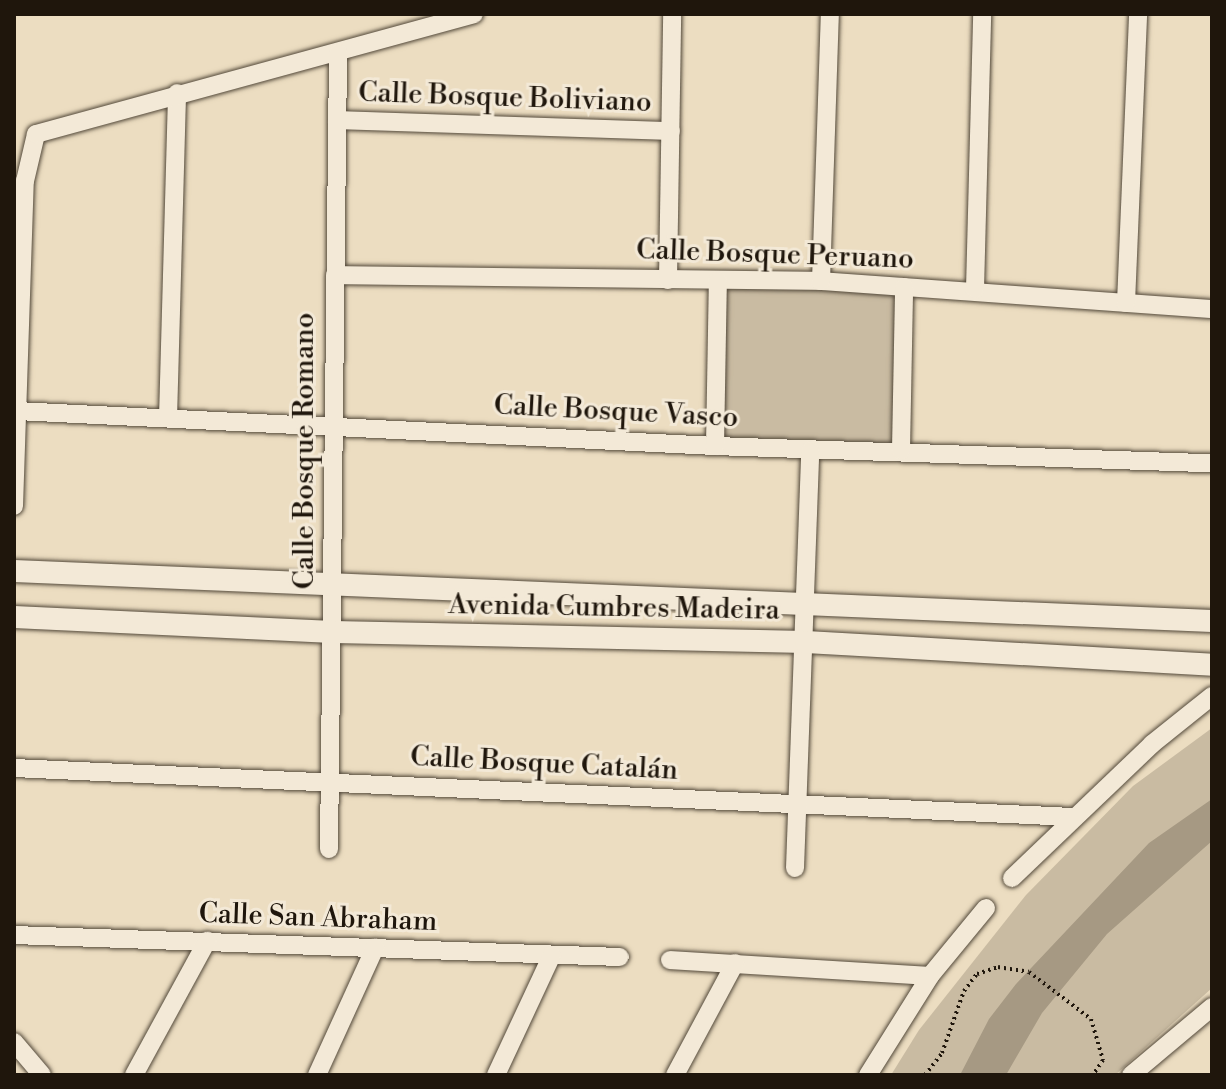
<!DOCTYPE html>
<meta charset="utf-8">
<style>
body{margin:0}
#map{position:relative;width:1226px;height:1089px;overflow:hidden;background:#ecddc1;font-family:"Libre Bodoni",serif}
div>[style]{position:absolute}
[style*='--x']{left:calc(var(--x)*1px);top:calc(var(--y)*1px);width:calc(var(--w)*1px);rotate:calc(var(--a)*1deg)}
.green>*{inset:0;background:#c9bba2}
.water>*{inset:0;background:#a69983}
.path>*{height:4px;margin-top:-2px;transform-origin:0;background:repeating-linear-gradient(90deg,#1f160c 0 2px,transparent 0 6px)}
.roads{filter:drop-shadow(0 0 2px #524839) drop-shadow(0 0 2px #524839)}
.minor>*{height:18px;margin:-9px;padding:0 9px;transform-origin:9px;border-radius:9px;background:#f3e9d7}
.tertiary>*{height:22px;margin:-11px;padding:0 11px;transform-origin:11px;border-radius:11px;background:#f3e9d7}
span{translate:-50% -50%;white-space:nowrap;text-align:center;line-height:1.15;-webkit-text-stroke:6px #f3e9d7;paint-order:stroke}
.street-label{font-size:28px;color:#1f160c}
.frame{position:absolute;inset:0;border:16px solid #1f160c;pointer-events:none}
</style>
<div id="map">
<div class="green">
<div style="clip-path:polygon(718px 281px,904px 287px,901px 450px,715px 446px)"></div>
<div style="clip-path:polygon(1212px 728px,1212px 988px,1115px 1075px,891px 1075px,919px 1030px,1026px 895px,1133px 786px)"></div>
</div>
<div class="water">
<div style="clip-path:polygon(1212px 799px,1212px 841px,1107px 934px,1042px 1013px,1006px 1075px,960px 1075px,989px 1019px,1016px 984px,1149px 843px)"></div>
</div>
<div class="path">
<div style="--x:925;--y:1075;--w:28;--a:-52"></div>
<div style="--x:942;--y:1053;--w:66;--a:-70.5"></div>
<div style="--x:964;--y:991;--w:21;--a:-53"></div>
<div style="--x:977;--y:974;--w:22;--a:-18"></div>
<div style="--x:998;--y:967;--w:31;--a:9"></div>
<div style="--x:1029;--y:972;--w:78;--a:37.2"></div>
<div style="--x:1091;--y:1019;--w:43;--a:73.7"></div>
<div style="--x:1103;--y:1060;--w:18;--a:124"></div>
</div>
<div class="roads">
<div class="minor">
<div style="--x:337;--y:120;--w:334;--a:1.9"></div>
<div style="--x:335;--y:275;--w:486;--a:0.7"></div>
<div style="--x:821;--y:281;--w:392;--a:4.1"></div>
<div style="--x:668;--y:280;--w:266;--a:-89.1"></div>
<div style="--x:821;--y:281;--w:267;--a:-88.1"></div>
<div style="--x:975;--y:289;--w:275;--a:-88.5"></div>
<div style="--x:1126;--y:303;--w:289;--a:-87.6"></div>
<div style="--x:17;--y:411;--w:699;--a:2.87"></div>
<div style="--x:715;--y:446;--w:497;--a:2"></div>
<div style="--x:168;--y:418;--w:325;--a:-88.4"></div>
<div style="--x:715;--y:446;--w:165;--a:-89"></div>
<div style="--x:901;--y:450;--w:163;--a:-88.9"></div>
<div style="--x:14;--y:506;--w:325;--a:-88.1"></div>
<div style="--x:25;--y:181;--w:48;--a:-76.8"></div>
<div style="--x:36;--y:134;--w:454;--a:-15.3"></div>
<div style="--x:14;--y:768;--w:1059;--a:2.65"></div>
<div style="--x:329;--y:849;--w:796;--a:-89.35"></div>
<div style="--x:795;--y:868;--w:418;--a:-87.9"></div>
<div style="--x:1012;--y:878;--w:194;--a:-43.7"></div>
<div style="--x:1152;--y:744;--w:77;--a:-38.7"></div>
<div style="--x:14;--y:935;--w:606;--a:2.08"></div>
<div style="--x:670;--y:960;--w:260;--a:3.5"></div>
<div style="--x:14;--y:1042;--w:43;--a:49.7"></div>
<div style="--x:134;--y:1075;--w:153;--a:-61.4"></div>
<div style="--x:317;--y:1075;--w:140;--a:-65.5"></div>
<div style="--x:496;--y:1075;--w:132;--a:-65"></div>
<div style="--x:675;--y:1075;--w:127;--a:-61.8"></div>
<div style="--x:868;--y:1075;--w:117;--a:-57.9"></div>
<div style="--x:930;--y:976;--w:88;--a:-50.5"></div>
<div style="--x:1131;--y:1075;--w:106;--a:-40"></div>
</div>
<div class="tertiary">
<div style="--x:14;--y:571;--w:1199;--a:2.39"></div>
<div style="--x:14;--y:617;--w:319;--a:2.7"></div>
<div style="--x:333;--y:632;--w:473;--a:1.2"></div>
<div style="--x:806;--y:642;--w:407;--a:3.2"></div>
</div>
</div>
<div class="street-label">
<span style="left:505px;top:98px;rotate:2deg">Calle Bosque Boliviano</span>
<span style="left:775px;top:255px;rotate:2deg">Calle Bosque Peruano</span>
<span style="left:616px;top:412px;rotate:3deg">Calle Bosque Vasco</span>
<span style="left:305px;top:451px;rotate:-90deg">Calle Bosque Romano</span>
<span style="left:614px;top:608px;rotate:1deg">Avenida Cumbres Madeira</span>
<span style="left:544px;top:764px;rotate:3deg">Calle Bosque Catalán</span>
<span style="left:318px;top:918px;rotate:2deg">Calle San Abraham</span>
</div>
<div class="frame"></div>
</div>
